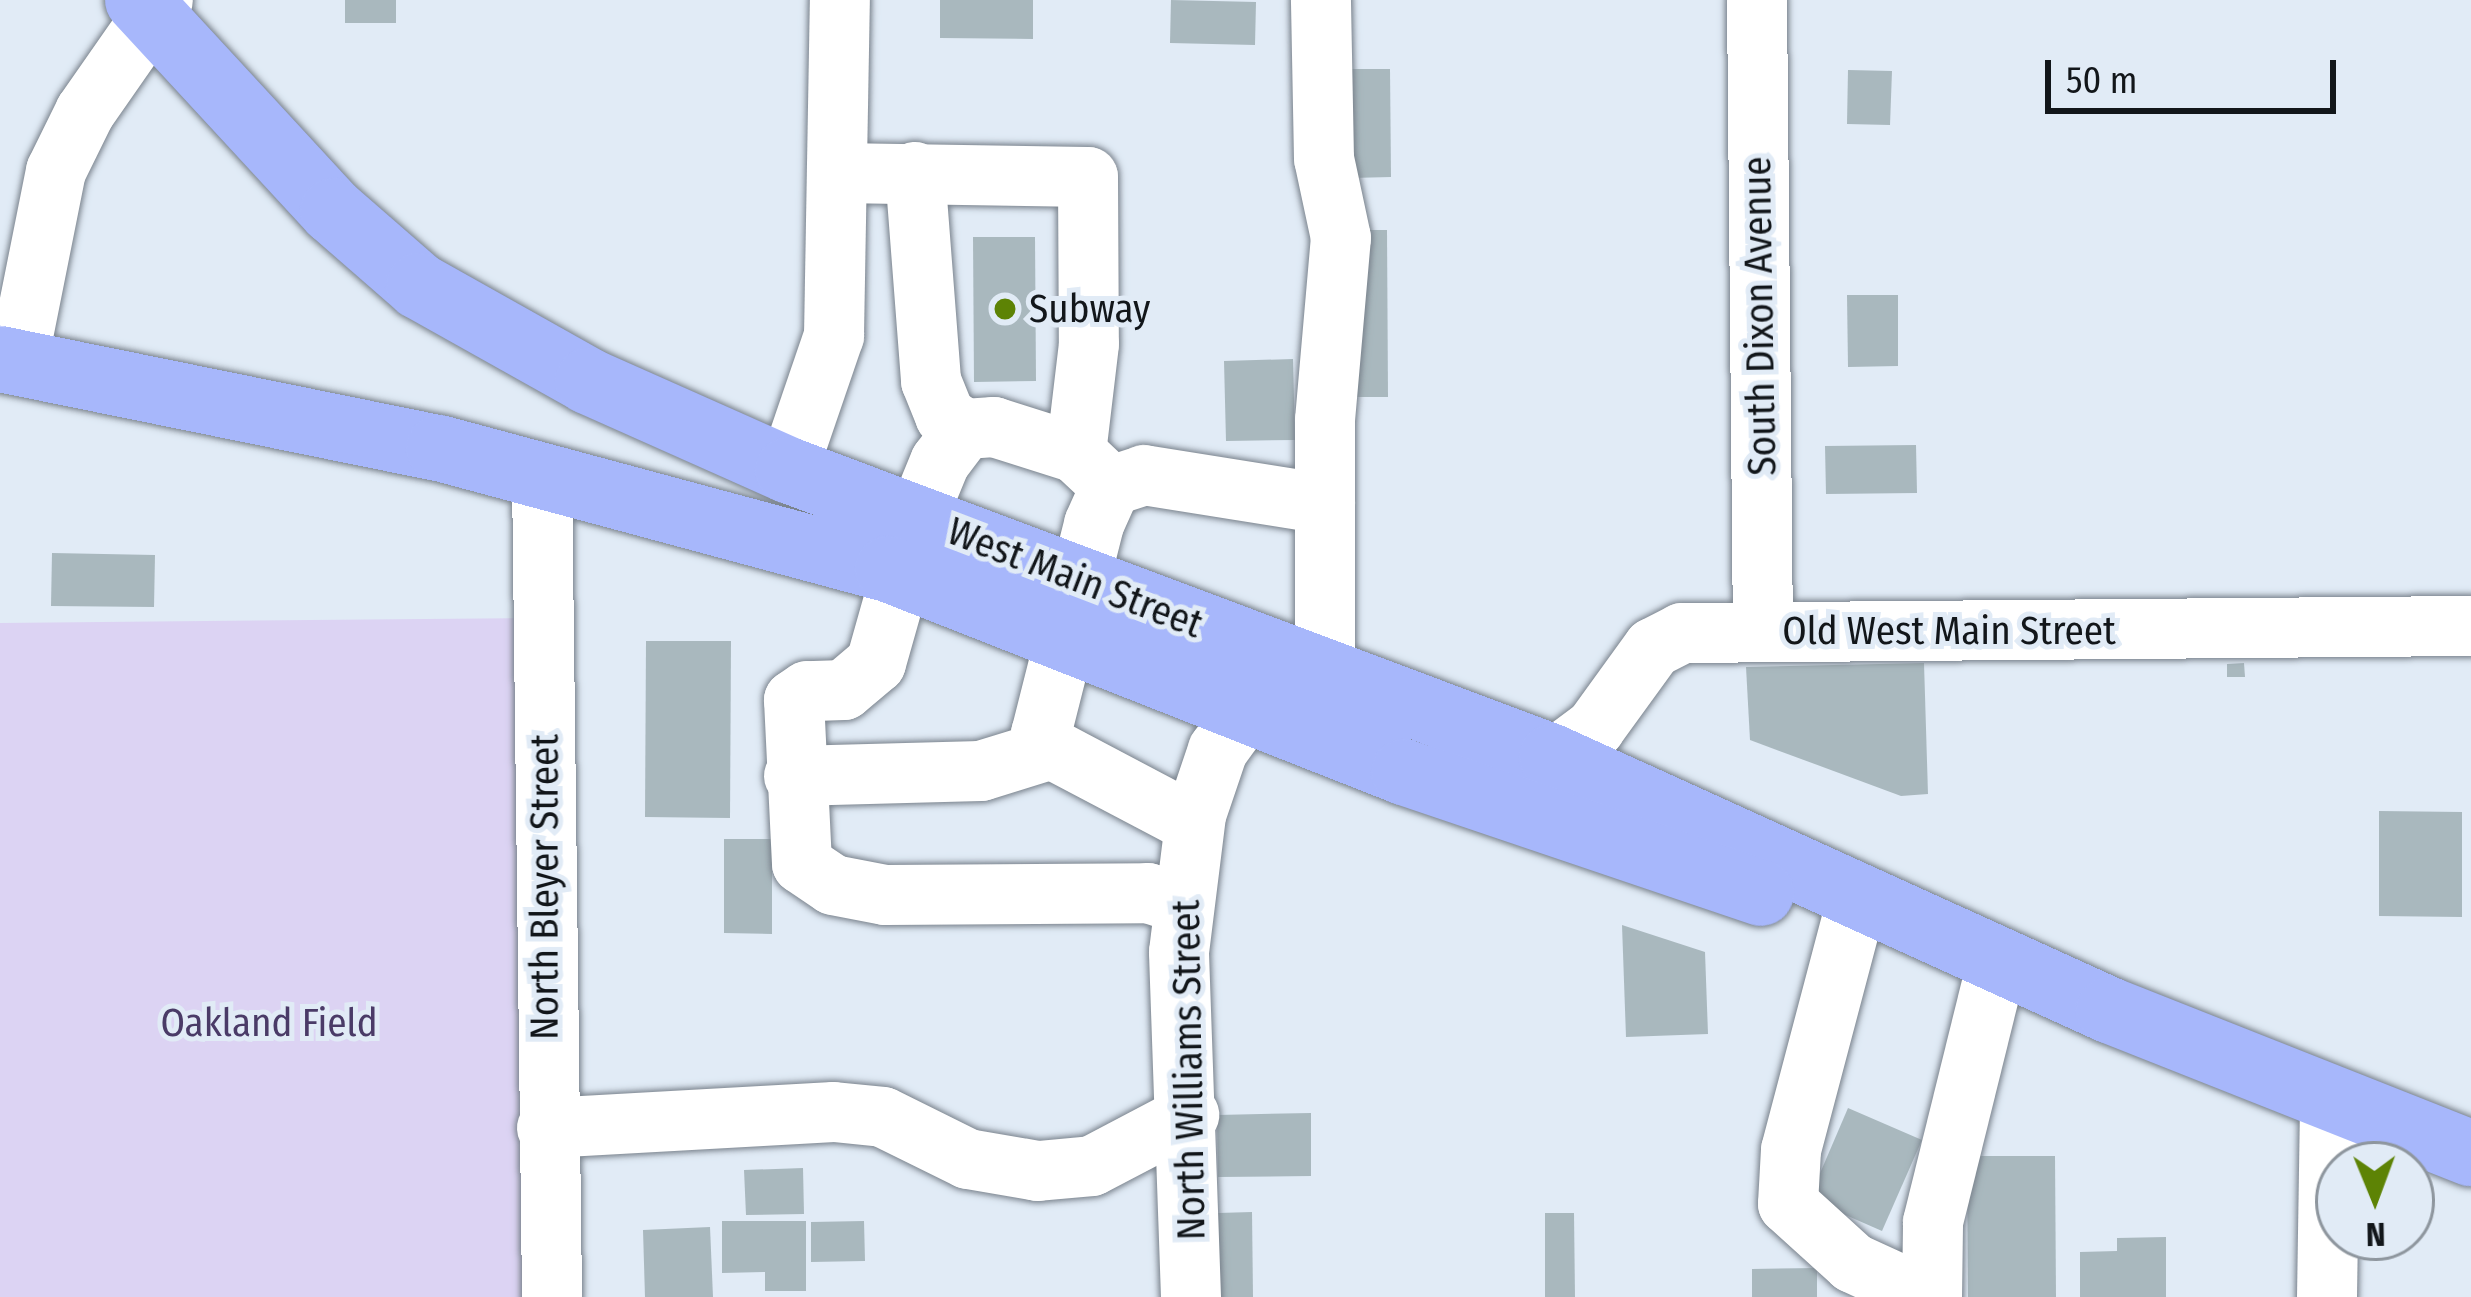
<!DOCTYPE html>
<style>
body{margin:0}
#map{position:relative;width:2471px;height:1297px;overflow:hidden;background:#e1ebf6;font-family:"Fira Sans Condensed",sans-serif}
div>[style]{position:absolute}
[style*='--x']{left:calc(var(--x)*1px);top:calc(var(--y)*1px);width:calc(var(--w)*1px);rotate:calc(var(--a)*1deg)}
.green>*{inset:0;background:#dcd3f3}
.building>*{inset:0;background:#a9b8be}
.roads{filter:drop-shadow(0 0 3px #79828c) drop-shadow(0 0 3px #79828c)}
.minor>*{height:60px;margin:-30px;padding:0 30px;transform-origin:30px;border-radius:30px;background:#fff}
.highway>*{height:66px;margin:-33px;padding:0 33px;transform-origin:33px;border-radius:33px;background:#a7b7fb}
.dots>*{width:33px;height:33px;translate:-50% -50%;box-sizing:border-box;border:6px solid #e1ebf6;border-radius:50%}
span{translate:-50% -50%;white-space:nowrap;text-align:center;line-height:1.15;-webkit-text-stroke:10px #e1ebf6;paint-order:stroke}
.poi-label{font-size:39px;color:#12161a}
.left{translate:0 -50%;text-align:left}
.street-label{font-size:39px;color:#12161a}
.park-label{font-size:39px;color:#4a3b67}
.north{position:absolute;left:2315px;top:1141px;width:120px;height:120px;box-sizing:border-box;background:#e1ebf6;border:3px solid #8e969e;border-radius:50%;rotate:179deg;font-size:33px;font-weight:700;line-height:48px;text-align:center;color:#12161a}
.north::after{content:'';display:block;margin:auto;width:42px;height:54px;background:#5d8305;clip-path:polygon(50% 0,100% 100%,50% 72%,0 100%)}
.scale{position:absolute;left:2045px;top:60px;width:291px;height:54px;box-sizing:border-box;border:6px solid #12161a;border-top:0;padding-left:15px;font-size:36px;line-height:42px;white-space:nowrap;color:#12161a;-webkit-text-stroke:9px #e1ebf6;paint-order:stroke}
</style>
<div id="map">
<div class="green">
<div style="clip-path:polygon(529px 618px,546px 1297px,0 1297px,0 623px)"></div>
</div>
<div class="building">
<div style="clip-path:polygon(345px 0,396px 0,396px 23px,345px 23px)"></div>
<div style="clip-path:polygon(940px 0,1033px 0,1033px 39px,940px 38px)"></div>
<div style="clip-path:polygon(1171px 0,1256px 2px,1255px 45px,1170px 43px)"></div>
<div style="clip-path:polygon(1350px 69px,1390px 69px,1391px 177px,1351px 178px)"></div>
<div style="clip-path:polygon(1848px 70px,1892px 71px,1890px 125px,1847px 124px)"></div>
<div style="clip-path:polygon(1352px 230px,1387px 230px,1388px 397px,1353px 397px)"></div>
<div style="clip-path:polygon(973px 237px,1035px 237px,1036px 381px,974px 382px)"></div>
<div style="clip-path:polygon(1847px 295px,1898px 295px,1898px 366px,1848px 367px)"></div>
<div style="clip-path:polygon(1293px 359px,1295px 440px,1226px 441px,1224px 361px)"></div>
<div style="clip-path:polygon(1916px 445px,1917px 493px,1826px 494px,1825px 446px)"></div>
<div style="clip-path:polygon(52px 553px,155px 555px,154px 607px,51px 606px)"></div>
<div style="clip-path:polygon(646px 641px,731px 641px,730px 818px,645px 817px)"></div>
<div style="clip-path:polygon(1924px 663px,1928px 794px,1901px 796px,1750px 740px,1746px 667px)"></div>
<div style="clip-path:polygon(2244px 663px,2245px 677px,2227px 677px,2227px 664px)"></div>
<div style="clip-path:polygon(2379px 811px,2462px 812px,2462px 917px,2379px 916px)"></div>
<div style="clip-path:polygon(724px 839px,772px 839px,772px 934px,724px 933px)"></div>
<div style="clip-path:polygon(1622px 925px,1705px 952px,1708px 1034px,1626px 1037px)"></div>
<div style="clip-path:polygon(1848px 1108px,1922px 1140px,1882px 1231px,1809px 1199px)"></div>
<div style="clip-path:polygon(1311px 1113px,1311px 1176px,1218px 1177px,1217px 1115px)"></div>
<div style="clip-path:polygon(1967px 1156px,2055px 1156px,2056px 1297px,1968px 1297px)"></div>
<div style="clip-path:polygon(803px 1168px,804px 1214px,746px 1215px,744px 1170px)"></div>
<div style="clip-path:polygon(1252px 1212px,1253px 1297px,1219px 1297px,1218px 1213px)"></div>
<div style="clip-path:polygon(1545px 1213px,1574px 1213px,1575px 1297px,1545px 1297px)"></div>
<div style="clip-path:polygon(722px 1221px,806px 1221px,806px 1291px,765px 1291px,765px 1272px,722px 1273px)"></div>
<div style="clip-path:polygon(864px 1221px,865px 1261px,811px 1262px,811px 1222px)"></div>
<div style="clip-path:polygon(710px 1227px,713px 1297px,645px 1297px,643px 1230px)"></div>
<div style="clip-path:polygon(2166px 1237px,2166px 1297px,2080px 1297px,2080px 1252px,2117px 1251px,2117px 1238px)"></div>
<div style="clip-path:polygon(1817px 1268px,1817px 1297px,1752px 1297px,1752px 1269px)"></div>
</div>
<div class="roads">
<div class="minor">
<div style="--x:1757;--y:0;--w:632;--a:89.46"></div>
<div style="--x:915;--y:172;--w:210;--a:85.6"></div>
<div style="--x:931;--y:381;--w:38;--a:68"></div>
<div style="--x:945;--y:416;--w:24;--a:33"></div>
<div style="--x:838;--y:173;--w:250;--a:0.9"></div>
<div style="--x:1088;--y:177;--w:167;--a:89.7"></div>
<div style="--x:1089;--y:344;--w:110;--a:96.8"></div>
<div style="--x:18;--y:361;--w:194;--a:-78.7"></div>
<div style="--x:56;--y:171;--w:66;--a:-63.8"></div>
<div style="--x:85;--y:112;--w:136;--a:-55.1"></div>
<div style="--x:788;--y:470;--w:142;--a:-71.1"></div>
<div style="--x:834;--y:336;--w:336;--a:-89"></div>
<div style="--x:542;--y:476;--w:821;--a:89.3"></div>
<div style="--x:1111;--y:486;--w:48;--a:-136.7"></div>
<div style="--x:1076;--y:453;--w:86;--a:-162.4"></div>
<div style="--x:994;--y:427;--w:29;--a:176"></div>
<div style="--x:965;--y:429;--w:41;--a:127.1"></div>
<div style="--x:940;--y:462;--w:61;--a:112.3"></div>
<div style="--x:917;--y:518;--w:151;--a:105.8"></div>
<div style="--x:876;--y:663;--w:42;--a:139.8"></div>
<div style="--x:844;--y:690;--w:37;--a:178"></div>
<div style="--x:807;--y:691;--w:16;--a:145"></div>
<div style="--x:794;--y:700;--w:164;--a:87.2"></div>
<div style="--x:802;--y:864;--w:37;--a:34"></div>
<div style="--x:833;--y:885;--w:53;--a:10.9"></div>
<div style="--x:885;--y:895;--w:263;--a:-0.4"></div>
<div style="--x:1148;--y:893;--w:38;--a:18"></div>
<div style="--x:1309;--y:714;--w:45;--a:-69.1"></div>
<div style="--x:1325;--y:672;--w:252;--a:-90"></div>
<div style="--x:1325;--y:420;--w:183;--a:-85"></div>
<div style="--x:1341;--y:238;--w:81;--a:-102.1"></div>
<div style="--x:1324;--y:159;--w:159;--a:-91.1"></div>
<div style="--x:794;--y:776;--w:187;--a:-1.5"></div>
<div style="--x:981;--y:771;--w:74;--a:-17.2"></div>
<div style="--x:1520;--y:784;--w:94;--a:-36.7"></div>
<div style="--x:1595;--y:728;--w:99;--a:-54.1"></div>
<div style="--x:1653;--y:648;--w:33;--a:-27"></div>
<div style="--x:1682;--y:633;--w:789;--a:-0.51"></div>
<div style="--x:1194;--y:824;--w:161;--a:-152.2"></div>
<div style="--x:1052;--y:749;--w:19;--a:-126"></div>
<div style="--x:1041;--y:734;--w:217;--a:-75.8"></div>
<div style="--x:1094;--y:524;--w:42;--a:-65.9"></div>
<div style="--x:1111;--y:486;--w:35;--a:-18"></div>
<div style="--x:1144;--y:475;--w:183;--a:9.1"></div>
<div style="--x:1851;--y:923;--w:235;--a:104.8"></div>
<div style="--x:1791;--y:1150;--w:54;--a:93.2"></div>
<div style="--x:1788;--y:1204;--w:88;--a:42.2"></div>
<div style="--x:1853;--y:1263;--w:81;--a:24.7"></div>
<div style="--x:547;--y:1128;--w:287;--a:-3.2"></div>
<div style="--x:834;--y:1112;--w:49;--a:5.8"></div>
<div style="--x:883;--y:1117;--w:95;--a:26.3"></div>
<div style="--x:968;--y:1159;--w:71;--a:9.7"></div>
<div style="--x:1038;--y:1171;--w:54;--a:-5.3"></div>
<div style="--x:1092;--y:1166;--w:110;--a:-27.7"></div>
<div style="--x:1191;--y:1297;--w:345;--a:-92"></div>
<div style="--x:1179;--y:952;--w:138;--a:-82.9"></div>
<div style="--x:1196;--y:815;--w:69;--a:-71.3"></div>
<div style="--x:1218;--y:750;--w:46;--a:-53.9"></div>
<div style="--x:1932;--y:1297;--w:75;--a:-89.2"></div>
<div style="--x:1933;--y:1222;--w:258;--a:-76.1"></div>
<div style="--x:2327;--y:1297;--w:194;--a:-89.1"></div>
</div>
<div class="highway">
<div style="--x:138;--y:0;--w:287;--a:47.3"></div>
<div style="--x:333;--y:211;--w:114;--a:41.1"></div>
<div style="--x:419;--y:286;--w:194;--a:29.3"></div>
<div style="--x:588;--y:381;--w:219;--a:24"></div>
<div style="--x:788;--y:470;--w:816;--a:20.59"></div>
<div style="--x:1552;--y:757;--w:612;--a:24.43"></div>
<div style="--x:2109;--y:1010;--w:389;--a:21.6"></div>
<div style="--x:0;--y:359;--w:448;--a:11.5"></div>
<div style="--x:439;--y:448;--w:465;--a:15.1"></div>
<div style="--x:888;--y:569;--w:554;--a:21.48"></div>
<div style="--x:1404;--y:772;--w:377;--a:18.7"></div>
</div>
</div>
<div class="dots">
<div style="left:1005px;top:309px;background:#5d8305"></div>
</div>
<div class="poi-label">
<span class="left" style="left:1029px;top:309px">Subway</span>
</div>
<div class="street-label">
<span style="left:1760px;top:316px;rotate:-91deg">South Dixon Avenue</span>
<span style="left:1075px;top:578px;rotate:21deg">West Main Street</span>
<span style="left:1949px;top:631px">Old West Main Street</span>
<span style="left:545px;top:887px;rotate:-90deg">North Bleyer Street</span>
<span style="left:1189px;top:1070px;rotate:-91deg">North Williams Street</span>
</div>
<div class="park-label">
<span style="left:269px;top:1023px">Oakland Field</span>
</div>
<div class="north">N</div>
<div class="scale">50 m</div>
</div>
